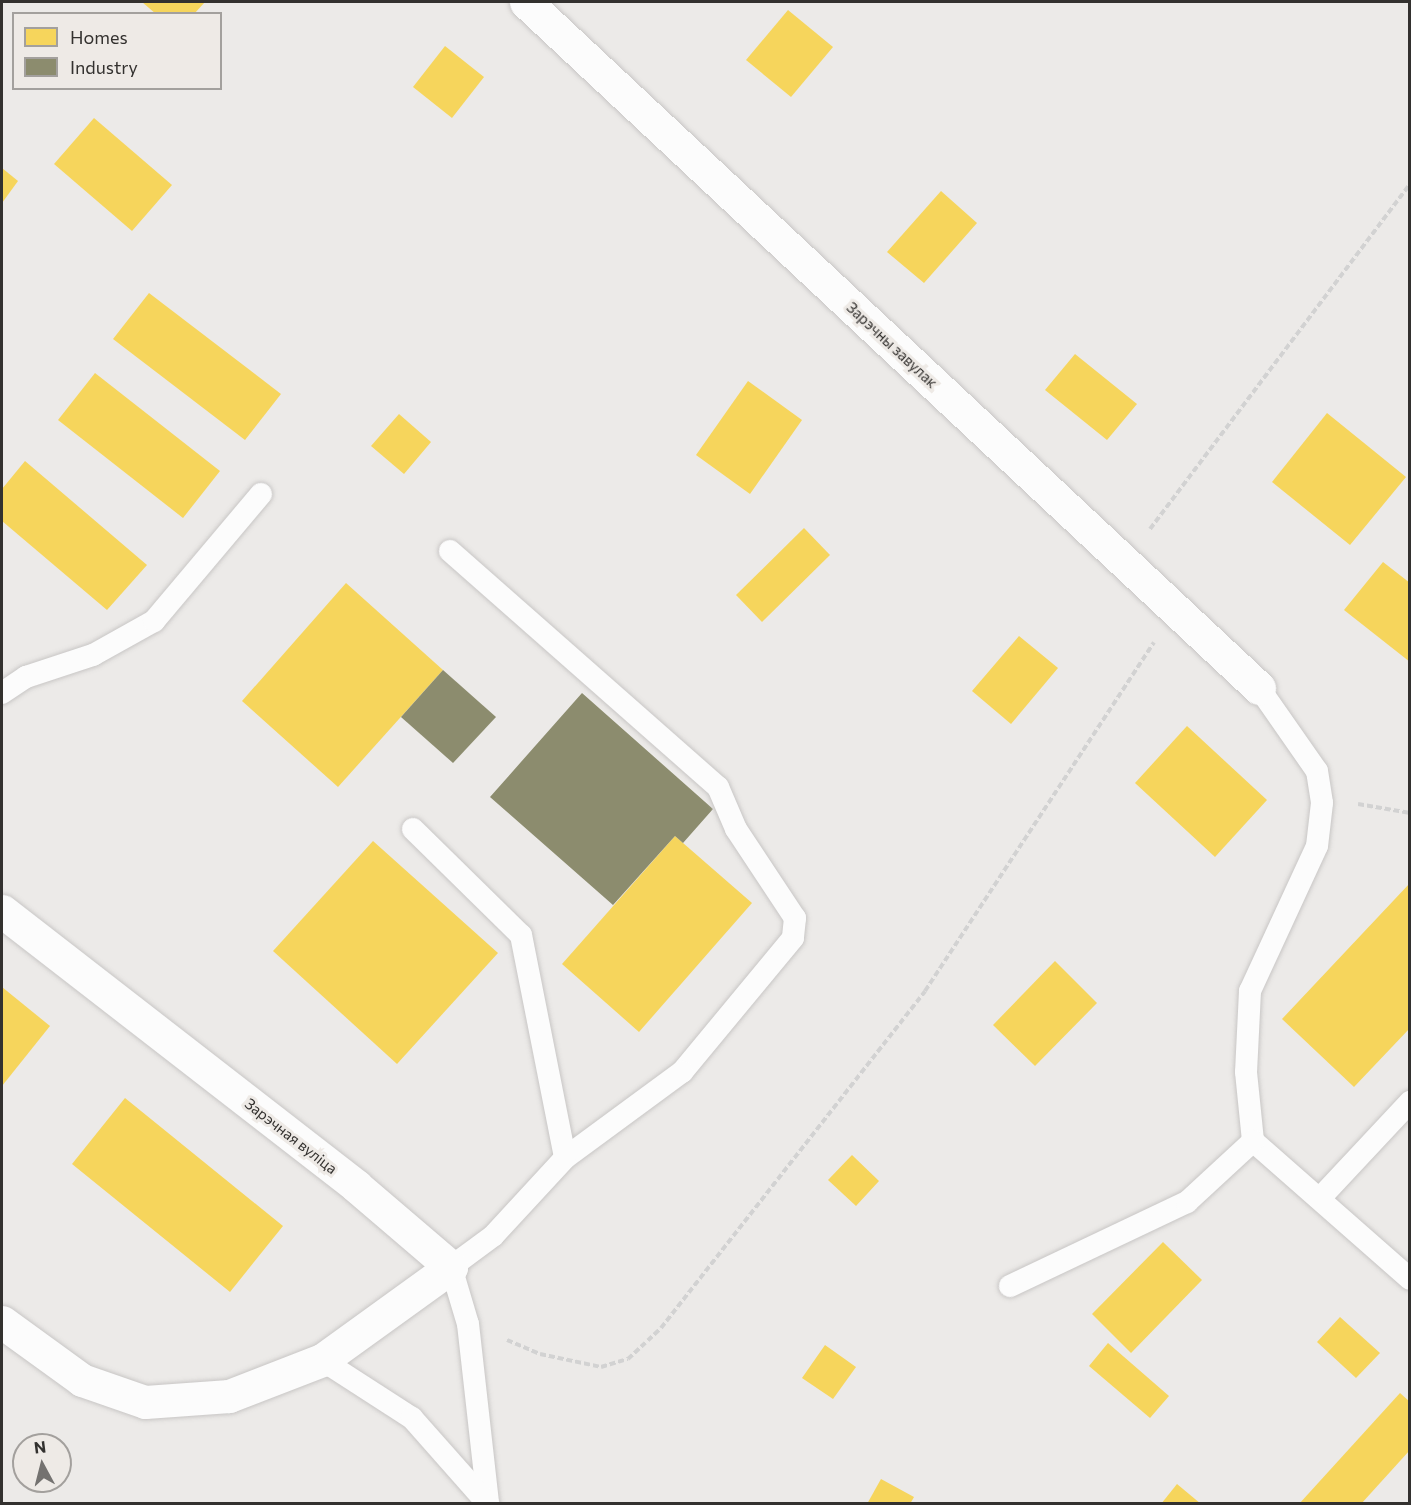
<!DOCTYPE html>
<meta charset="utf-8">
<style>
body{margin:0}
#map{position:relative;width:1411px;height:1505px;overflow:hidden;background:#eceae8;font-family:Commissioner,sans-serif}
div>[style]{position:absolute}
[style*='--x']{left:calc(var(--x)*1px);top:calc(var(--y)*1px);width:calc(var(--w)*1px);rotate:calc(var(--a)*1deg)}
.homes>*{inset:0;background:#f6d55c}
.industry>*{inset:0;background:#8c8c6e}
.path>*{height:4px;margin-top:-2px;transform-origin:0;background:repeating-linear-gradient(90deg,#d2d2d2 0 6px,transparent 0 9px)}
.roads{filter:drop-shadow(0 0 2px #c8c6c5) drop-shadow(0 0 2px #c8c6c5)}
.service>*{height:22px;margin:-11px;padding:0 11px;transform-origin:11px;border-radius:11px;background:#fcfcfc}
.minor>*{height:33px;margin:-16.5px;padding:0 16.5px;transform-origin:16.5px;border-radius:16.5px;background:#fcfcfc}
span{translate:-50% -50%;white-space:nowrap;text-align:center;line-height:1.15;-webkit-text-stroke:6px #eeeae6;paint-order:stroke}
.street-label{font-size:15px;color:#33312f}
.frame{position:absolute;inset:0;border:3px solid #33312f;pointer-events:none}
.legend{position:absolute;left:12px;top:12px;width:210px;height:78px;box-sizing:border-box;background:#eeeae6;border:2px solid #a3a09d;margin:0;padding:8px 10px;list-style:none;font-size:18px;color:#33312f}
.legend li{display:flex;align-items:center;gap:12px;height:30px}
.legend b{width:30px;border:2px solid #a3a09d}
.north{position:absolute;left:12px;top:1433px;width:60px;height:60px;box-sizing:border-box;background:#eeeae6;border:2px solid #a3a09d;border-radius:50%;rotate:353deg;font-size:16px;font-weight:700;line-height:24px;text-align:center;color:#33312f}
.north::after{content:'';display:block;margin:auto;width:21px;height:27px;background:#747270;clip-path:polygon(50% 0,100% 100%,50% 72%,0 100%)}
</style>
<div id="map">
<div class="homes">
<div style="clip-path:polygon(142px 2px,205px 2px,194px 14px,156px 14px)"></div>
<div style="clip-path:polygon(788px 10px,833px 47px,791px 97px,746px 60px)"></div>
<div style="clip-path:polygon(445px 46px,484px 77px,452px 118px,413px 87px)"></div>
<div style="clip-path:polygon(94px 118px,172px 185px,132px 231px,54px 164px)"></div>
<div style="clip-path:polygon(2px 168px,18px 181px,2px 203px)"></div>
<div style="clip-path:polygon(941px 191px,977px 223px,924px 283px,887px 252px)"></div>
<div style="clip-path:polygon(149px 293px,281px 394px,245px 440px,113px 339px)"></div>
<div style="clip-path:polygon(1075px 354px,1137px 404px,1107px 440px,1045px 390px)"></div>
<div style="clip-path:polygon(95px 373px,220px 471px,183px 518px,58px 420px)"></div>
<div style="clip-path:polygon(748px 381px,802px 420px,750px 494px,696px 455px)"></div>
<div style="clip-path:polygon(1327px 413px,1406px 477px,1350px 545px,1272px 482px)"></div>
<div style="clip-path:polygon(399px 414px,431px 442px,404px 474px,371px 446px)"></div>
<div style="clip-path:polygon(25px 461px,147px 565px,107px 610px,2px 521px,2px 489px)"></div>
<div style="clip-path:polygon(804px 528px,830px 555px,762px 622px,736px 595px)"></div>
<div style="clip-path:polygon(1383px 562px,1410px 583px,1410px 662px,1344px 610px)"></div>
<div style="clip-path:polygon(346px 583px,443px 670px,338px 787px,242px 701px)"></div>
<div style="clip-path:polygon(1019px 636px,1058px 668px,1011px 724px,972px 691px)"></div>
<div style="clip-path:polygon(1187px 726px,1267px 800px,1215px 857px,1135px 783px)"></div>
<div style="clip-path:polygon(675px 836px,752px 903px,639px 1032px,562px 964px)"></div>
<div style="clip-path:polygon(373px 841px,498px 953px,397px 1064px,273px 951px)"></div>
<div style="clip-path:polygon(1410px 883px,1410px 1028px,1354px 1087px,1282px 1019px)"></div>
<div style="clip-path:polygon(1055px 961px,1097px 1003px,1035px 1066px,993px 1025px)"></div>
<div style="clip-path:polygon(2px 987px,50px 1026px,2px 1086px)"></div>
<div style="clip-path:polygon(125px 1098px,283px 1226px,230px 1292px,72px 1164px)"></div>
<div style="clip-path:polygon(852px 1155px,879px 1181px,856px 1206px,828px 1180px)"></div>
<div style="clip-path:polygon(1163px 1242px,1202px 1280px,1131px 1353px,1092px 1314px)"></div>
<div style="clip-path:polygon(1340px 1317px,1380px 1353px,1356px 1378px,1317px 1342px)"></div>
<div style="clip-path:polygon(1108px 1343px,1169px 1396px,1150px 1418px,1089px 1366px)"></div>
<div style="clip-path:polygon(825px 1345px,856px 1367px,833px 1399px,802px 1378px)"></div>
<div style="clip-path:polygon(1400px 1393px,1410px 1402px,1410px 1450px,1361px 1504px,1299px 1504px)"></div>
<div style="clip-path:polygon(881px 1479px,914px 1497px,910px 1504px,867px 1504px)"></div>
<div style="clip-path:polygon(1177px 1484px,1201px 1504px,1161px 1504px)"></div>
</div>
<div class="industry">
<div style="clip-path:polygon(443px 670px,496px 717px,453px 763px,401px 717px)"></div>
<div style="clip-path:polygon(582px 693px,713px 809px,683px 843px,675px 836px,613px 905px,490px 797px)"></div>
</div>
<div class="path">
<div style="--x:1150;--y:529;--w:432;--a:-53"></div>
<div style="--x:1358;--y:804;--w:53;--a:9.8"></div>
<div style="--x:507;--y:1340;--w:36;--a:23"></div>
<div style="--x:540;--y:1354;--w:62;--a:12"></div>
<div style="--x:601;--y:1367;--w:28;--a:-17"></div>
<div style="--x:628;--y:1359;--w:45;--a:-43.2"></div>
<div style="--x:661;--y:1328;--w:428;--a:-51.9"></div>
<div style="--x:925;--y:991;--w:417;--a:-56.7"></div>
</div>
<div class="roads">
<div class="service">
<div style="--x:450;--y:551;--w:357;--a:41.4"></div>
<div style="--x:718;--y:787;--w:46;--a:66.8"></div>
<div style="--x:736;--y:829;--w:107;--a:56.5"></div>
<div style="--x:795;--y:918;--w:20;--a:96"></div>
<div style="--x:793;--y:938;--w:174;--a:129.6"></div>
<div style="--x:682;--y:1072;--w:145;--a:143.7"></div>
<div style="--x:1259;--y:688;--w:101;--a:55.1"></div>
<div style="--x:1317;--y:771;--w:32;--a:81"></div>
<div style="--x:1322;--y:803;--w:43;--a:96.6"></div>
<div style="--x:1317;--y:846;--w:160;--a:114.8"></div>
<div style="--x:1250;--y:991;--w:81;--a:92.8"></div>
<div style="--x:1246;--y:1072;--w:69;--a:84.2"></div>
<div style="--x:1253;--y:1141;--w:209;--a:41.3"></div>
<div style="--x:2;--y:693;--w:29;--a:-34"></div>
<div style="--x:26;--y:677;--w:71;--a:-18.2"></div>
<div style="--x:93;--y:655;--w:70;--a:-29.1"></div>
<div style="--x:154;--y:621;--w:166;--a:-49.9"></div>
<div style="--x:413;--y:829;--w:151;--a:44.5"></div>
<div style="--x:521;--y:935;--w:227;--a:78.8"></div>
<div style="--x:565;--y:1158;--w:106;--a:132.7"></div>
<div style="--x:493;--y:1236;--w:52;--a:143.6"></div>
<div style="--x:451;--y:1267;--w:59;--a:73.4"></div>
<div style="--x:468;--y:1324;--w:178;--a:83.6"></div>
<div style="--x:1322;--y:1196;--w:129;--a:-46.9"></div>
<div style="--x:1010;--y:1286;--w:196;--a:-25.4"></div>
<div style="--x:1187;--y:1202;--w:90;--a:-42.7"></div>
<div style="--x:322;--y:1360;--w:107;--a:32.8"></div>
<div style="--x:412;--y:1418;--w:115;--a:48.5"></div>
</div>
<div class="minor">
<div style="--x:526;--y:2;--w:1004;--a:43.1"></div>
<div style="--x:2;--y:911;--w:448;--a:37.8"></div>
<div style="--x:356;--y:1186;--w:125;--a:40.5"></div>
<div style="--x:451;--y:1267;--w:159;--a:144.2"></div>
<div style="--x:322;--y:1360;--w:100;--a:158.8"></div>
<div style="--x:229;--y:1396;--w:84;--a:175.9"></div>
<div style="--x:145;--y:1402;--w:67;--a:-160.8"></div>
<div style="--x:82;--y:1380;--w:99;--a:-144.1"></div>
</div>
</div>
<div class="street-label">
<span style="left:892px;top:345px;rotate:43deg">Зарэчны завулак</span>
<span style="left:291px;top:1136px;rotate:38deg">Зарэчная вуліца</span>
</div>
<div class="frame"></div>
<ul class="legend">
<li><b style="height:16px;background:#f6d55c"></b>Homes</li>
<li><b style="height:16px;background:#8c8c6e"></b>Industry</li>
</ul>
<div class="north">N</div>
</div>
